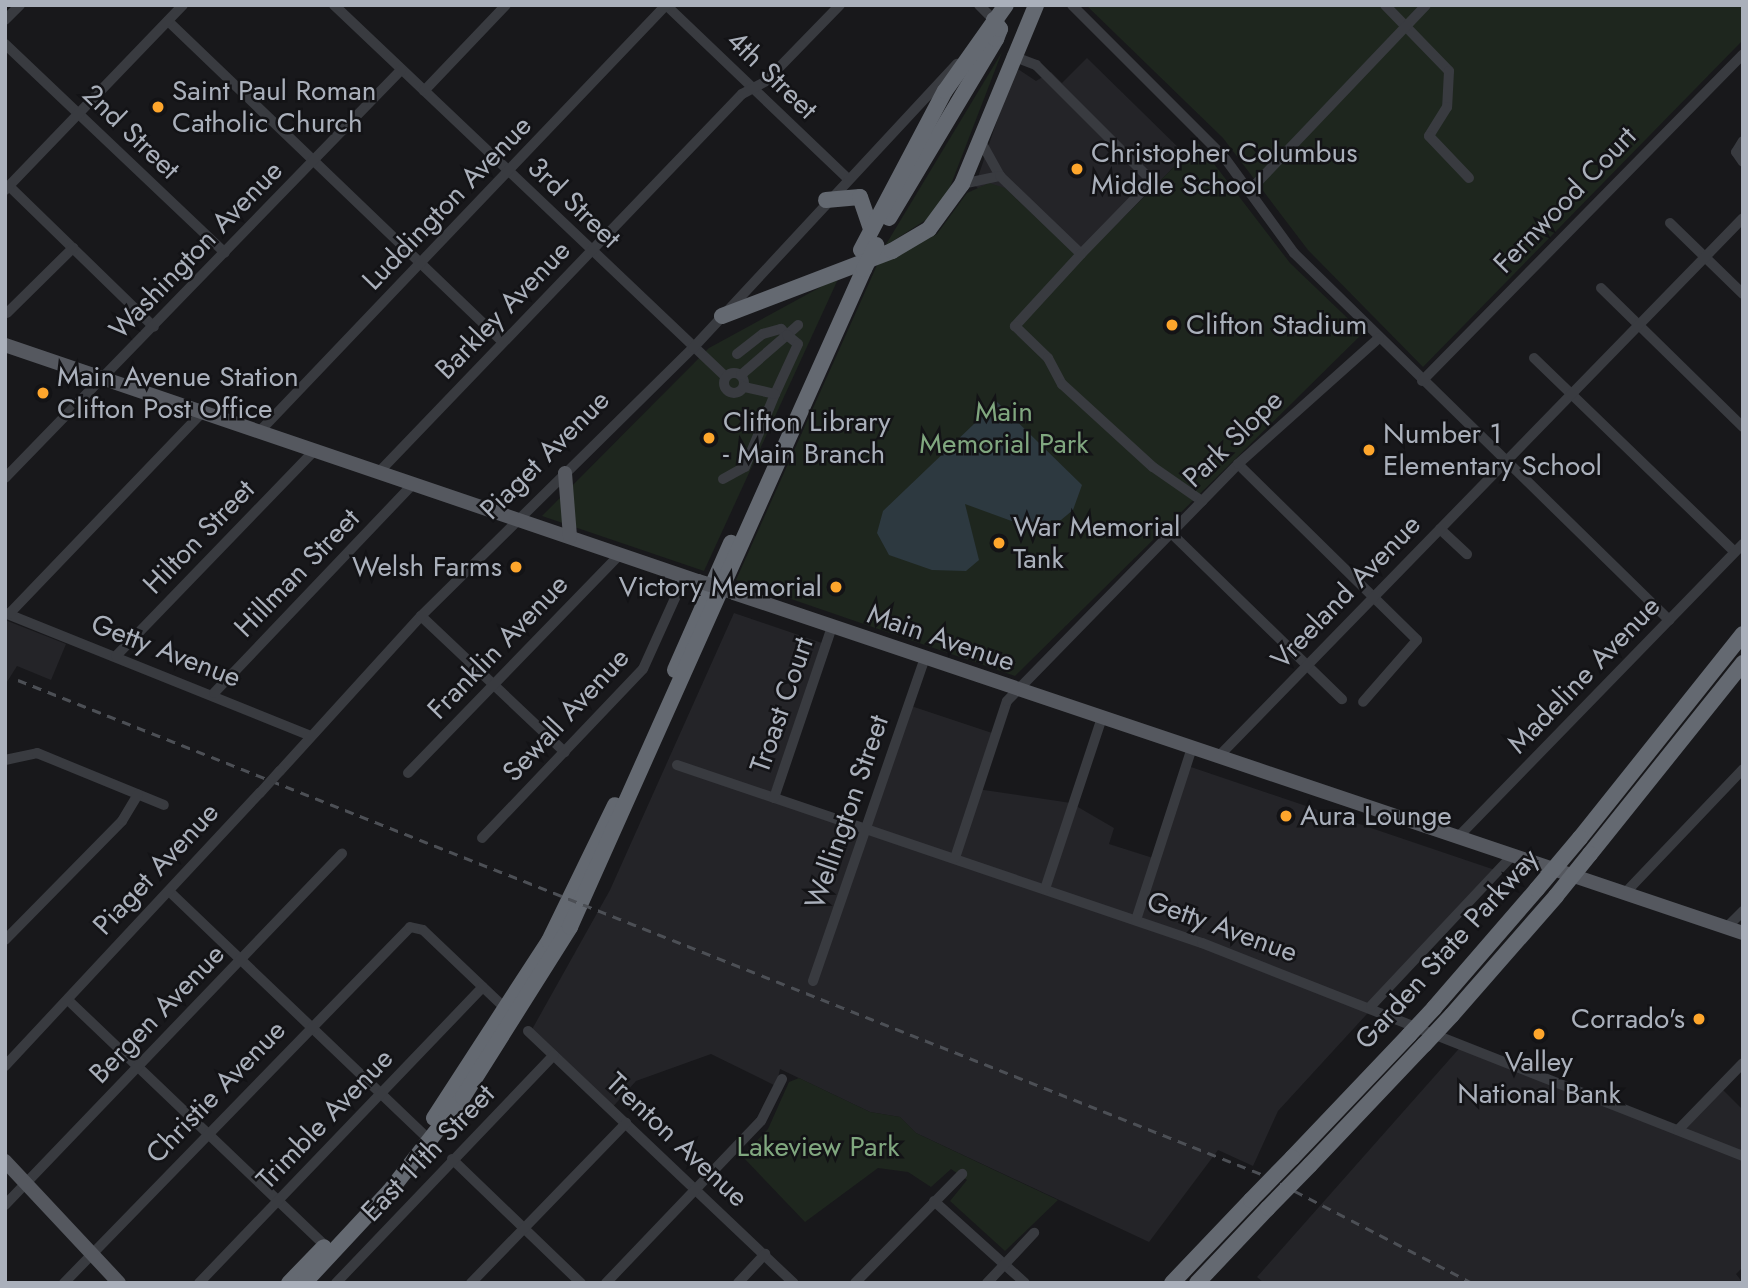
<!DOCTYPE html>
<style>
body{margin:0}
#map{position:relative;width:1748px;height:1288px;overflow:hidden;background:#18181b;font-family:Jost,sans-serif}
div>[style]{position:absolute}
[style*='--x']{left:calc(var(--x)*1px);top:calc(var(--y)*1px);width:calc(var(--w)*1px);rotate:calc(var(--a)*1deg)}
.built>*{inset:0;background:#242428}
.green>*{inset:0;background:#1e261e}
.water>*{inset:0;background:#2d3940}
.minor>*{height:10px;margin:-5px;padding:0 5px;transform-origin:5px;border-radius:5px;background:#393b40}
.minor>.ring{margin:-5px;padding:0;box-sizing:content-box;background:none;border:10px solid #393b40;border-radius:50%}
.major>*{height:14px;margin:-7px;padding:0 7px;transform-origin:7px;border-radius:7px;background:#55585f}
.highway>*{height:16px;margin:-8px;padding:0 8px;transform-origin:8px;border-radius:8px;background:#646971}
.rail>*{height:2.5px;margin-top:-1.25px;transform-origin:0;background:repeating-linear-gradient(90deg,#4c4f55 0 9px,transparent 0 16px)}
.minor-bridge>*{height:10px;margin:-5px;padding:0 5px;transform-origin:5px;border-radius:5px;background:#393b40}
.major-bridge>*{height:14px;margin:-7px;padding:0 7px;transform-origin:7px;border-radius:7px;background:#55585f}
.highway-bridge>*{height:16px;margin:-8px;padding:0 8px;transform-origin:8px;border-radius:8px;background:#646971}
.dots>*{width:19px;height:19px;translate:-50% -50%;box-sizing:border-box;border:4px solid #131316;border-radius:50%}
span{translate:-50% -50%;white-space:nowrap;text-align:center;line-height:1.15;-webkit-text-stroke:5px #131316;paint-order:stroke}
.street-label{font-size:28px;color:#aab0bb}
.poi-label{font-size:28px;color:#aab0bb}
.left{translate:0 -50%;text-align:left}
.right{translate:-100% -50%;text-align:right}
.park-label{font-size:28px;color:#80a77f}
.frame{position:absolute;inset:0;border:7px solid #aab0bb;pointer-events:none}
</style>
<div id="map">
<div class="built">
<div style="clip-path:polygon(1087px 58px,1186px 155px,1080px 260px,975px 186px,1015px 67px,1036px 81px,1051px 72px,1062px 83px)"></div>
<div style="clip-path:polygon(734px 613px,822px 643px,770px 796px,865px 826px,905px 704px,995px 734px,977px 789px,1071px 803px,1114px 828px,1109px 844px,1153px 858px,1185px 765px,1498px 871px,1278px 1111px,1253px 1166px,1218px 1150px,1149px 1242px,916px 1133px,900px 1117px,870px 1112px,780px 1069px,776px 1086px,711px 1054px,636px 1081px,610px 1110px,530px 1033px,610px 890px)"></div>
<div style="clip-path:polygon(5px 620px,66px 644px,51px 680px,17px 666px,5px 685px)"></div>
<div style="clip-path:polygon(1464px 1043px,1680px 1127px,1718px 1085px,1743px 1110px,1743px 1267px,1736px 1274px,1743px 1283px,1264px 1283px,1257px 1277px)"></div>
</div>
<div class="green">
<div style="clip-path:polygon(1086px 5px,1743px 5px,1743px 40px,1423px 367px,1308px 250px,1223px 138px)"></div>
<div style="clip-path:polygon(1002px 52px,950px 187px,932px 216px,885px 246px)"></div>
<div style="clip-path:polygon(1198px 143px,1290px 263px,1363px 333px,1015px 676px,736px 580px,878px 263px,937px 234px,967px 193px,989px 183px,1005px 188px,1081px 260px)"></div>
<div style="clip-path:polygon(839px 277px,704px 571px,542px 516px,709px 348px)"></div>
<div style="clip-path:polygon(799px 1078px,870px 1112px,900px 1117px,916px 1133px,1058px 1200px,1005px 1251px,950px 1201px,967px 1180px,951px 1169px,931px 1187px,908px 1172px,878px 1168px,805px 1222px,742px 1156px,768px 1129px,789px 1082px)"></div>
</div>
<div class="water">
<div style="clip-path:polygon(997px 402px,1082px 485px,1073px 510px,1061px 520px,1017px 523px,965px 504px,979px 560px,966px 571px,932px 570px,889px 555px,877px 533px,883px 511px)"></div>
</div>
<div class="minor">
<div style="--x:334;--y:5;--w:539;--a:43.5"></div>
<div style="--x:666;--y:5;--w:250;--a:43.7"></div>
<div style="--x:979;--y:5;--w:21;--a:45"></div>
<div style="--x:1072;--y:5;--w:215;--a:45"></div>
<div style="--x:1224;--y:157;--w:119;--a:53.9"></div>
<div style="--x:1294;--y:253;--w:525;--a:44.38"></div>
<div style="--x:1385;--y:5;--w:92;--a:45.9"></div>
<div style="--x:1449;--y:71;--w:36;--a:93"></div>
<div style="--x:1447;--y:107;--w:34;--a:122"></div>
<div style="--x:1429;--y:136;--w:58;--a:46.4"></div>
<div style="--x:5;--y:20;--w:21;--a:-45"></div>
<div style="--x:168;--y:21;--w:464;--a:43.8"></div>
<div style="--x:5;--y:44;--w:303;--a:43.5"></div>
<div style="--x:424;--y:91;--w:119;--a:-46.4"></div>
<div style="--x:980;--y:140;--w:41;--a:60.9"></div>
<div style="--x:1743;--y:141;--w:13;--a:122"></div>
<div style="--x:1736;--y:152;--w:12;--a:55"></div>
<div style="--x:962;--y:184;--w:39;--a:-12"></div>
<div style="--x:1000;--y:176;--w:112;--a:43.9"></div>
<div style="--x:1081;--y:254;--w:102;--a:-45.8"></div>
<div style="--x:1152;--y:181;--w:164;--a:-135"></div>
<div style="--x:1036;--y:65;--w:26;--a:-159"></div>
<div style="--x:9;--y:186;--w:202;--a:44.2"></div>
<div style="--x:5;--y:190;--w:257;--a:-46.1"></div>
<div style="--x:1250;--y:190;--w:255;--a:-46.4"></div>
<div style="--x:1670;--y:223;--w:102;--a:44.2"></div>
<div style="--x:1081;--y:254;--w:98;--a:132.5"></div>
<div style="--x:1015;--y:326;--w:46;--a:44.1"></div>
<div style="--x:1048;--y:358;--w:30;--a:62"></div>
<div style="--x:1062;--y:384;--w:123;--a:42.4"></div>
<div style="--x:1153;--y:467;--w:60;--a:34.8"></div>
<div style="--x:1601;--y:288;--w:199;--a:44.4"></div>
<div style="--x:7;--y:313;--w:93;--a:-44.6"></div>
<div style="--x:737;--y:354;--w:33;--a:-38"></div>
<div style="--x:763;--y:334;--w:19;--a:-16"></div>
<div style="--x:781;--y:329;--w:8;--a:45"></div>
<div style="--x:787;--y:335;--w:15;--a:-42"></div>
<div style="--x:1534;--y:358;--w:279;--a:44"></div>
<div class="ring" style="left:724px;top:373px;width:10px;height:10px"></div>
<div style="--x:741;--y:375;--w:61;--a:-41"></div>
<div style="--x:787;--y:335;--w:14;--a:39"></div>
<div style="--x:798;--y:344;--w:55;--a:114.7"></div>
<div style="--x:1422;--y:381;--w:458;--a:-45.5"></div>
<div style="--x:259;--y:432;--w:590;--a:-46.37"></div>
<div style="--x:1238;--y:464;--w:251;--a:44.5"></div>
<div style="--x:1417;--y:640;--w:82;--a:131.1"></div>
<div style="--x:379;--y:472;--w:524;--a:-46.16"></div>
<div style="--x:742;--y:94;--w:27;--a:-28"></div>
<div style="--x:766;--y:81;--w:106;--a:-45.8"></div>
<div style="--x:5;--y:478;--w:569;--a:-45.86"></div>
<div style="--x:723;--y:479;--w:25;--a:-29"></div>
<div style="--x:745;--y:467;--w:79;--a:-67.7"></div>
<div style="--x:775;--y:394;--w:32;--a:-167"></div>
<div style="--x:1440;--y:529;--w:37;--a:43"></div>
<div style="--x:1170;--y:532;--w:240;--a:44.2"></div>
<div style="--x:5;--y:613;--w:328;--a:21.9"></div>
<div style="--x:9;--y:614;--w:279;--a:-46.2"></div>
<div style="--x:421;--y:616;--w:198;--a:43.4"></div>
<div style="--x:116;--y:656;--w:285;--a:-46"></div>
<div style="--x:214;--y:693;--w:289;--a:-46.4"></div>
<div style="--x:1218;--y:757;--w:752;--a:-45.75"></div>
<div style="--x:5;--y:760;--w:33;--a:-12"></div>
<div style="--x:37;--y:753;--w:137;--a:22.3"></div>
<div style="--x:677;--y:765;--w:554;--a:18.73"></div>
<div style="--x:1202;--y:943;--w:581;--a:21.49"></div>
<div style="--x:280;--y:771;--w:210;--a:-47.7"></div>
<div style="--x:421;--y:616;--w:382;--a:-44.6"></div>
<div style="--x:693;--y:348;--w:388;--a:-47.1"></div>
<div style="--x:408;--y:773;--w:305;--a:-45.9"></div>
<div style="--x:774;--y:798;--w:181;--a:-71.3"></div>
<div style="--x:1458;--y:837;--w:409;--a:-45.8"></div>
<div style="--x:482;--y:838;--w:233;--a:-46.4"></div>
<div style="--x:643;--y:669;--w:102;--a:-65.7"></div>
<div style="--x:955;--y:858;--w:165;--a:-71.7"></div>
<div style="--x:1007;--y:701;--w:331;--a:-45.7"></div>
<div style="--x:1238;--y:464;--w:189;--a:-41.8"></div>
<div style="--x:1045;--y:889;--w:180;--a:-71.6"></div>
<div style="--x:1626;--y:892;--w:170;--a:-46.4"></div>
<div style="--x:171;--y:893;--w:349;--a:43.7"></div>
<div style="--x:1136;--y:920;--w:181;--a:-72"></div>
<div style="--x:1727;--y:927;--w:23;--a:-45"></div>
<div style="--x:5;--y:940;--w:167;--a:-45.5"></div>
<div style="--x:122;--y:821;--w:31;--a:-59"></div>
<div style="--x:813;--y:981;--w:342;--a:-70.9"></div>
<div style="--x:68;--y:1000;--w:356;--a:43.7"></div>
<div style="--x:1371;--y:1006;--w:206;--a:-46.8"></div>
<div style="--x:528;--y:1031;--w:366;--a:43.5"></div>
<div style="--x:5;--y:1066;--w:374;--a:-47"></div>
<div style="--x:1678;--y:1130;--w:93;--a:-45.9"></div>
<div style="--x:452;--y:1159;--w:179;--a:43.9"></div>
<div style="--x:934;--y:1201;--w:122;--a:42"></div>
<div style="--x:5;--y:1205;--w:487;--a:-46.2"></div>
<div style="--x:64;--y:1283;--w:496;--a:-45.8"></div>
<div style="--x:410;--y:927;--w:13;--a:13"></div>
<div style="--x:423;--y:930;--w:117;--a:43.6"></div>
<div style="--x:199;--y:1283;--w:410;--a:-46.2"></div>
<div style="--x:336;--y:1283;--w:315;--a:-46.3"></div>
<div style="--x:471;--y:1283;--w:223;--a:-45.9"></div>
<div style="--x:606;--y:1283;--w:224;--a:-46.3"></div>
<div style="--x:761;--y:1121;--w:47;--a:-63.4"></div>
<div style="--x:738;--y:1283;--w:40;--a:-47"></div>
<div style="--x:855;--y:1283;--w:153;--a:-45.5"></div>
<div style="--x:987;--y:1283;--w:69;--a:-46.8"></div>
</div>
<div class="major">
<div style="--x:5;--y:345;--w:732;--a:18.81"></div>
<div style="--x:565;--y:473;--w:64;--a:85.5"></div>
<div style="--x:734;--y:593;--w:1065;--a:18.62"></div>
<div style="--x:5;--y:1161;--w:167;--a:46.9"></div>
</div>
<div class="highway">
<div style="--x:826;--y:200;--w:34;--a:-5"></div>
<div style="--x:860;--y:197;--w:34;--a:71"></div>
<div style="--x:889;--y:218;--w:209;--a:-59.1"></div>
<div style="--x:996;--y:39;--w:11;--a:-68"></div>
<div style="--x:1000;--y:29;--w:11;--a:-124"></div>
<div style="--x:861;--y:250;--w:180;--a:-62.2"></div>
<div style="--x:945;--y:91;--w:105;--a:-54.7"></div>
<div style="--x:722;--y:316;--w:182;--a:-20.9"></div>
<div style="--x:892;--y:251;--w:43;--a:-30.7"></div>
<div style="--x:929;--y:229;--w:56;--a:-53.7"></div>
<div style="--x:962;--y:184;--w:194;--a:-67.5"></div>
<div style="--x:675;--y:670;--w:139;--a:-66.2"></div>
<div style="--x:1580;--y:838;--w:261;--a:-51.4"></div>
<div style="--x:1590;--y:854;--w:245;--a:-51.3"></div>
<div style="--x:1434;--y:1008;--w:157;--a:-49.1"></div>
<div style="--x:1452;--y:1015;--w:158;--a:-48.8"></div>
<div style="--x:434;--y:1118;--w:211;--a:-57"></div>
<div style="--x:549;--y:941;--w:151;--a:-64.1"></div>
<div style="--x:1292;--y:1158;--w:170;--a:-46.4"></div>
<div style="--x:1310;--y:1165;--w:166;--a:-46.5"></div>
<div style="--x:289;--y:1283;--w:50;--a:-45.8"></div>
<div style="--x:304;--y:1283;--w:125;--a:-47"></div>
<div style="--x:389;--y:1192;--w:120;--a:-52.1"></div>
<div style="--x:463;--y:1097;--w:201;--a:-57.8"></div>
<div style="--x:570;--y:927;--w:721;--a:-65.92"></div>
<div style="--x:1172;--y:1283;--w:115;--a:-46.4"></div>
<div style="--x:1197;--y:1283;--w:103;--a:-46.6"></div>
</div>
<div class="rail">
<div style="--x:18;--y:680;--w:1343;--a:21.67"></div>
<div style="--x:1266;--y:1176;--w:232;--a:27.4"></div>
</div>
<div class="minor-bridge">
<div style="--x:260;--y:793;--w:30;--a:-48"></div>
</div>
<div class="major-bridge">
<div style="--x:698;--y:581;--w:38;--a:18"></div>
</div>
<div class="highway-bridge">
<div style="--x:864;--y:269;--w:27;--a:-63"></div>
<div style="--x:1537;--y:889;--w:67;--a:-49.9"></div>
<div style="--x:1556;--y:896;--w:54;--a:-51"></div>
<div style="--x:1409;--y:1035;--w:37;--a:-47"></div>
<div style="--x:1424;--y:1045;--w:41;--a:-47"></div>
<div style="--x:1251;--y:1200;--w:59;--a:-45.7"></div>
<div style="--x:1268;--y:1208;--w:60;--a:-45.7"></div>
</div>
<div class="dots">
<div style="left:158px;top:107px;background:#fea62c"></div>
<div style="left:1077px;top:169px;background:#fea62c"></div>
<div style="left:1172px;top:325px;background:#fea62c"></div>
<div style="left:43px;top:393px;background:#fea62c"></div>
<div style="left:709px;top:438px;background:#fea62c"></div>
<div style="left:1369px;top:450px;background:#fea62c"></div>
<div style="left:999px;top:543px;background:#fea62c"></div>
<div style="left:516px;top:567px;background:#fea62c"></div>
<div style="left:836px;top:587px;background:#fea62c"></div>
<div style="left:1286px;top:816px;background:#fea62c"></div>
<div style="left:1699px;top:1019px;background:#fea62c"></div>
<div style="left:1539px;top:1034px;background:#fea62c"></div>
</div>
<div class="street-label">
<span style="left:772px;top:75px;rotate:44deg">4th Street</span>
<span style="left:131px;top:132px;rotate:44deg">2nd Street</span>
<span style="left:1565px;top:200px;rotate:-46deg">Fernwood Court</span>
<span style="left:447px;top:203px;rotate:-46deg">Luddington Avenue</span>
<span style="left:574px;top:203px;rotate:44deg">3rd Street</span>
<span style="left:196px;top:250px;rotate:-46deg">Washington Avenue</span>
<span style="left:503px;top:310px;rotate:-46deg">Barkley Avenue</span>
<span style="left:1233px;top:439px;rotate:-44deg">Park Slope</span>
<span style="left:545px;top:455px;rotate:-45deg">Piaget Avenue</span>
<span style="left:199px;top:537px;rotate:-46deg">Hilton Street</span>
<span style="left:297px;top:573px;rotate:-46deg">Hillman Street</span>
<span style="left:1346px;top:592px;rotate:-46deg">Vreeland Avenue</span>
<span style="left:941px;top:638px;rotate:19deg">Main Avenue</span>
<span style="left:498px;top:647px;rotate:-46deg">Franklin Avenue</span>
<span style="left:166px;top:651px;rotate:21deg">Getty Avenue</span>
<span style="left:1584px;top:675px;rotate:-46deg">Madeline Avenue</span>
<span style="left:782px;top:705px;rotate:-71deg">Troast Court</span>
<span style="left:566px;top:715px;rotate:-47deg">Sewall Avenue</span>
<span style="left:847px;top:812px;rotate:-71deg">Wellington Street</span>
<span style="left:156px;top:869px;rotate:-47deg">Piaget Avenue</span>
<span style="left:1222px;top:927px;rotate:20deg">Getty Avenue</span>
<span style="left:1447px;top:949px;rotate:-48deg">Garden State Parkway</span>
<span style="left:157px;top:1014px;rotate:-46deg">Bergen Avenue</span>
<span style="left:216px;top:1092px;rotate:-46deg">Christie Avenue</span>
<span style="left:325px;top:1119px;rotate:-46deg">Trimble Avenue</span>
<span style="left:677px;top:1140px;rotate:43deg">Trenton Avenue</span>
<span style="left:428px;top:1153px;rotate:-46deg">East 11th Street</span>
</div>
<div class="poi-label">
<span class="left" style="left:172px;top:107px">Saint Paul Roman<br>Catholic Church</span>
<span class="left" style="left:1091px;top:169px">Christopher Columbus<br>Middle School</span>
<span class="left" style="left:1186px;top:325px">Clifton Stadium</span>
<span class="left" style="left:57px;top:393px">Main Avenue Station<br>Clifton Post Office</span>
<span class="left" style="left:723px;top:438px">Clifton Library<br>- Main Branch</span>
<span class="left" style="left:1383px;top:450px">Number 1<br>Elementary School</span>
<span class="left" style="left:1013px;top:543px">War Memorial<br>Tank</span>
<span class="right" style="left:502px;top:567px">Welsh Farms</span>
<span class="right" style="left:822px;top:587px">Victory Memorial</span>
<span class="left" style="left:1300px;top:816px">Aura Lounge</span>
<span class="right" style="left:1685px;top:1019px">Corrado's</span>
<span style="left:1539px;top:1078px">Valley<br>National Bank</span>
</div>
<div class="park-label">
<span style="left:1004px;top:428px">Main<br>Memorial Park</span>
<span style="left:818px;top:1147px">Lakeview Park</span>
</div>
<div class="frame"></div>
</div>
